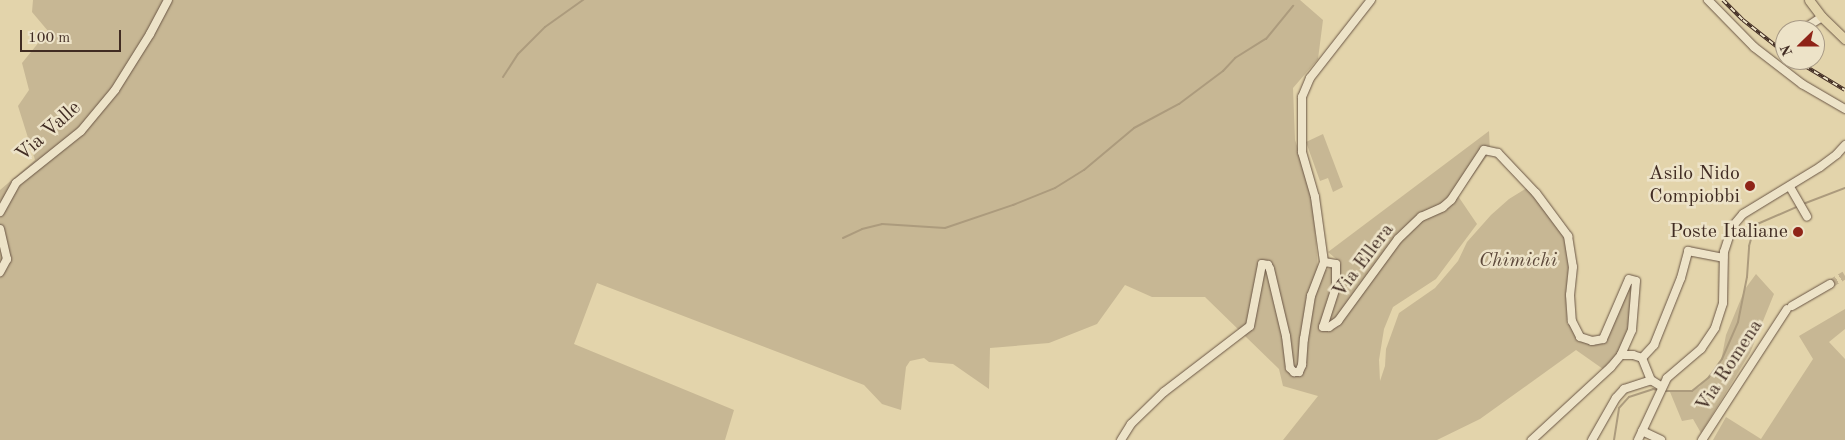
<!DOCTYPE html>
<style>
body{margin:0}
#map{position:relative;width:1845px;height:440px;overflow:hidden;background:#e3d4ab;font-family:"Old Standard TT",serif}
div>[style]{position:absolute}
[style*='--x']{left:calc(var(--x)*1px);top:calc(var(--y)*1px);width:calc(var(--w)*1px);rotate:calc(var(--a)*1deg)}
.green>*{inset:0;background:#c7b794}
.stream>*{height:2px;margin:-1px;padding:0 1px;transform-origin:1px;border-radius:1px;background:#ac9b7d}
.minor-tunnel>*{height:8px;margin-top:-4px;transform-origin:0;background:repeating-linear-gradient(90deg,#c3b290 0 8px,transparent 0 12px)}
.roads{filter:drop-shadow(0 0 1px #6a5645) drop-shadow(0 0 1px #6a5645)}
.minor>*{height:8px;margin:-4px;padding:0 4px;transform-origin:4px;border-radius:4px;background:#ede3c8}
.major>*{height:9px;margin:-4.5px;padding:0 4.5px;transform-origin:4.5px;border-radius:4.5px;background:#e3d4ab}
.rail>*{height:4px;margin-top:-2px;transform-origin:0;background:repeating-linear-gradient(90deg,#ede3c8 0 5.5px,#412c23 0 11px);box-sizing:border-box;border-block:1px solid #412c23}
.dots>*{width:14px;height:14px;translate:-50% -50%;box-sizing:border-box;border:2px solid #ede3c8;border-radius:50%}
span{translate:-50% -50%;white-space:nowrap;text-align:center;line-height:1.15;-webkit-text-stroke:5px #ede3c8;paint-order:stroke}
.street-label{font-size:20px;color:#412c23}
.poi-label{font-size:20px;color:#412c23}
.right{translate:-100% -50%;text-align:right}
.park-label{font-size:20px;color:#5c483a;font-style:italic}
.north{position:absolute;left:1775px;top:20px;width:50px;height:50px;box-sizing:border-box;background:#ede3c8;border:1px solid #a89a86;border-radius:50%;rotate:248deg;font-size:14px;font-weight:700;line-height:20px;text-align:center;color:#412c23}
.north::after{content:'';display:block;margin:auto;width:18px;height:22px;background:#8f2418;clip-path:polygon(50% 0,100% 100%,50% 72%,0 100%)}
.scale{position:absolute;left:20px;top:30px;width:101px;height:22px;box-sizing:border-box;border:2px solid #412c23;border-top:0;padding-left:6px;font-size:15px;line-height:18px;white-space:nowrap;color:#412c23;-webkit-text-stroke:4px #ede3c8;paint-order:stroke}
</style>
<div id="map">
<div class="green">
<div style="clip-path:polygon(33px 0,1300px 0,1323px 20px,1318px 59px,1293px 88px,1295px 140px,1312px 189px,1318px 269px,1322px 273px,1329px 268px,1338px 268px,1341px 263px,1328px 252px,1489px 131px,1490px 152px,1458px 196px,1477px 224px,1436px 279px,1393px 307px,1384px 329px,1379px 360px,1380px 381px,1385px 366px,1386px 349px,1399px 313px,1435px 288px,1458px 261px,1467px 242px,1491px 215px,1509px 199px,1527px 188px,1544px 206px,1564px 235px,1569px 264px,1566px 294px,1567px 324px,1571px 325px,1580px 339px,1600px 343px,1630px 282px,1634px 284px,1629px 329px,1617px 354px,1603px 369px,1576px 350px,1480px 419px,1437px 440px,1283px 440px,1318px 396px,1283px 386px,1279px 369px,1205px 297px,1152px 297px,1125px 285px,1097px 324px,1049px 343px,990px 348px,989px 389px,953px 364px,929px 362px,924px 358px,910px 361px,906px 367px,901px 410px,882px 404px,864px 385px,597px 283px,574px 344px,734px 410px,725px 440px,0 440px,0 190px,35px 160px,18px 106px,29px 90px,22px 63px,48px 31px,32px 12px)"></div>
<div style="clip-path:polygon(1323px 134px,1343px 187px,1333px 192px,1328px 178px,1320px 181px,1306px 142px)"></div>
<div style="clip-path:polygon(1756px 274px,1774px 294px,1750px 353px,1701px 433px,1693px 419px,1682px 421px,1670px 392px,1690px 391px,1699px 387px,1721px 361px,1726px 335px,1745px 289px)"></div>
<div style="clip-path:polygon(1845px 309px,1845px 329px,1829px 342px,1845px 359px,1845px 440px,1713px 440px,1726px 417px,1761px 439px,1813px 359px,1799px 336px)"></div>
</div>
<div class="stream">
<div style="--x:503;--y:77;--w:27;--a:-57"></div>
<div style="--x:518;--y:54;--w:38;--a:-45"></div>
<div style="--x:545;--y:27;--w:47;--a:-35.4"></div>
<div style="--x:1803;--y:204;--w:45;--a:-20.9"></div>
<div style="--x:843;--y:238;--w:21;--a:-25"></div>
<div style="--x:862;--y:229;--w:21;--a:-14"></div>
<div style="--x:882;--y:224;--w:63;--a:3.6"></div>
<div style="--x:945;--y:228;--w:72;--a:-18.7"></div>
<div style="--x:1013;--y:205;--w:45;--a:-22"></div>
<div style="--x:1055;--y:188;--w:34;--a:-32"></div>
<div style="--x:1084;--y:170;--w:65;--a:-40"></div>
<div style="--x:1134;--y:128;--w:51;--a:-28.1"></div>
<div style="--x:1179;--y:104;--w:55;--a:-36.9"></div>
<div style="--x:1223;--y:71;--w:18;--a:-47"></div>
<div style="--x:1235;--y:58;--w:36;--a:-32"></div>
<div style="--x:1266;--y:39;--w:43;--a:-50.7"></div>
<div style="--x:1663;--y:391;--w:29;--a:0"></div>
<div style="--x:1692;--y:391;--w:22;--a:-39"></div>
<div style="--x:1709;--y:377;--w:22;--a:-54"></div>
<div style="--x:1722;--y:359;--w:40;--a:-66.6"></div>
<div style="--x:1738;--y:322;--w:46;--a:-78.7"></div>
<div style="--x:1747;--y:277;--w:31;--a:-86"></div>
<div style="--x:1749;--y:246;--w:22;--a:-74"></div>
<div style="--x:1755;--y:225;--w:48;--a:-23.4"></div>
<div style="--x:1614;--y:440;--w:32;--a:-81"></div>
<div style="--x:1619;--y:408;--w:15;--a:-48"></div>
<div style="--x:1629;--y:397;--w:25;--a:-18"></div>
<div style="--x:1653;--y:389;--w:5;--a:11"></div>
</div>
<div class="minor-tunnel">
<div style="--x:1830;--y:284;--w:17;--a:-31"></div>
</div>
<div class="roads">
<div class="minor">
<div style="--x:1708;--y:0;--w:66;--a:45.6"></div>
<div style="--x:1754;--y:47;--w:61;--a:37.6"></div>
<div style="--x:1802;--y:84;--w:50;--a:30.2"></div>
<div style="--x:1802;--y:30;--w:24;--a:-33"></div>
<div style="--x:1790;--y:187;--w:34;--a:60"></div>
<div style="--x:0;--y:212;--w:33;--a:-61"></div>
<div style="--x:16;--y:183;--w:83;--a:-38.7"></div>
<div style="--x:81;--y:131;--w:53;--a:-50.3"></div>
<div style="--x:115;--y:90;--w:66;--a:-58"></div>
<div style="--x:150;--y:34;--w:38;--a:-62"></div>
<div style="--x:0;--y:229;--w:31;--a:77"></div>
<div style="--x:7;--y:259;--w:15;--a:118"></div>
<div style="--x:1324;--y:262;--w:12;--a:9"></div>
<div style="--x:1336;--y:264;--w:23;--a:90"></div>
<div style="--x:1336;--y:287;--w:42;--a:108"></div>
<div style="--x:1323;--y:327;--w:6;--a:0"></div>
<div style="--x:1329;--y:327;--w:11;--a:-34"></div>
<div style="--x:1338;--y:321;--w:102;--a:-53.8"></div>
<div style="--x:1398;--y:239;--w:32;--a:-44"></div>
<div style="--x:1421;--y:217;--w:24;--a:-24"></div>
<div style="--x:1443;--y:207;--w:11;--a:-41"></div>
<div style="--x:1451;--y:200;--w:60;--a:-56.6"></div>
<div style="--x:1484;--y:150;--w:14;--a:12"></div>
<div style="--x:1498;--y:153;--w:55;--a:46.5"></div>
<div style="--x:1536;--y:193;--w:54;--a:53.3"></div>
<div style="--x:1568;--y:236;--w:31;--a:81"></div>
<div style="--x:1573;--y:267;--w:28;--a:96"></div>
<div style="--x:1570;--y:295;--w:26;--a:86"></div>
<div style="--x:1572;--y:321;--w:18;--a:63"></div>
<div style="--x:1580;--y:337;--w:13;--a:18"></div>
<div style="--x:1592;--y:341;--w:11;--a:-10"></div>
<div style="--x:1603;--y:339;--w:65;--a:-66.6"></div>
<div style="--x:1629;--y:279;--w:7;--a:16"></div>
<div style="--x:1636;--y:281;--w:49;--a:94.7"></div>
<div style="--x:1632;--y:330;--w:27;--a:114"></div>
<div style="--x:1621;--y:355;--w:16;--a:130"></div>
<div style="--x:1611;--y:367;--w:108;--a:137.3"></div>
<div style="--x:1324;--y:262;--w:66;--a:-97.9"></div>
<div style="--x:1315;--y:197;--w:47;--a:-106.1"></div>
<div style="--x:1302;--y:152;--w:55;--a:-90"></div>
<div style="--x:1302;--y:97;--w:21;--a:-67"></div>
<div style="--x:1310;--y:78;--w:99;--a:-52"></div>
<div style="--x:1792;--y:306;--w:44;--a:-30.1"></div>
<div style="--x:1621;--y:355;--w:12;--a:0"></div>
<div style="--x:1633;--y:355;--w:9;--a:18"></div>
<div style="--x:1642;--y:358;--w:24;--a:68"></div>
<div style="--x:1651;--y:380;--w:13;--a:32"></div>
<div style="--x:1642;--y:358;--w:18;--a:-47"></div>
<div style="--x:1654;--y:345;--w:72;--a:-68.1"></div>
<div style="--x:1681;--y:278;--w:28;--a:-75"></div>
<div style="--x:1688;--y:251;--w:36;--a:11"></div>
<div style="--x:1642;--y:431;--w:21;--a:25"></div>
<div style="--x:1121;--y:440;--w:19;--a:-58"></div>
<div style="--x:1131;--y:424;--w:46;--a:-44.1"></div>
<div style="--x:1164;--y:392;--w:108;--a:-37.5"></div>
<div style="--x:1250;--y:326;--w:63;--a:-79"></div>
<div style="--x:1262;--y:264;--w:6;--a:9"></div>
<div style="--x:1268;--y:265;--w:4;--a:63"></div>
<div style="--x:1270;--y:269;--w:69;--a:76.6"></div>
<div style="--x:1286;--y:336;--w:32;--a:83"></div>
<div style="--x:1290;--y:368;--w:6;--a:45"></div>
<div style="--x:1294;--y:372;--w:5;--a:0"></div>
<div style="--x:1299;--y:372;--w:8;--a:-67"></div>
<div style="--x:1302;--y:365;--w:26;--a:-86"></div>
<div style="--x:1304;--y:339;--w:44;--a:-80.8"></div>
<div style="--x:1311;--y:296;--w:36;--a:-69"></div>
<div style="--x:1592;--y:440;--w:48;--a:-60.3"></div>
<div style="--x:1616;--y:398;--w:12;--a:-48"></div>
<div style="--x:1624;--y:389;--w:28;--a:-18"></div>
<div style="--x:1638;--y:440;--w:68;--a:-64.9"></div>
<div style="--x:1667;--y:378;--w:45;--a:-40.5"></div>
<div style="--x:1701;--y:349;--w:25;--a:-56"></div>
<div style="--x:1715;--y:328;--w:26;--a:-72"></div>
<div style="--x:1723;--y:303;--w:51;--a:-88.9"></div>
<div style="--x:1724;--y:252;--w:26;--a:-72"></div>
<div style="--x:1732;--y:227;--w:17;--a:-50"></div>
<div style="--x:1743;--y:214;--w:90;--a:-31.4"></div>
<div style="--x:1820;--y:167;--w:21;--a:-37"></div>
<div style="--x:1837;--y:154;--w:12;--a:-48"></div>
<div style="--x:1702;--y:440;--w:156;--a:-57"></div>
</div>
<div class="major">
<div style="--x:1809;--y:0;--w:21;--a:53"></div>
<div style="--x:1822;--y:17;--w:32;--a:44"></div>
</div>
</div>
<div class="rail">
<div style="--x:1723;--y:0;--w:28;--a:45"></div>
<div style="--x:1743;--y:20;--w:53;--a:38.2"></div>
<div style="--x:1795;--y:60;--w:58;--a:31"></div>
</div>
<div class="dots">
<div style="left:1750px;top:186px;background:#8f2418"></div>
<div style="left:1798px;top:232px;background:#8f2418"></div>
</div>
<div class="street-label">
<span style="left:49px;top:132px;rotate:-42deg">Via Valle</span>
<span style="left:1364px;top:261px;rotate:-53deg">Via Ellera</span>
<span style="left:1730px;top:366px;rotate:-57deg">Via Romena</span>
</div>
<div class="poi-label">
<span class="right" style="left:1740px;top:186px">Asilo Nido<br>Compiobbi</span>
<span class="right" style="left:1788px;top:232px">Poste Italiane</span>
</div>
<div class="park-label">
<span style="left:1518px;top:261px">Chimichi</span>
</div>
<div class="north">N</div>
<div class="scale">100 m</div>
</div>
